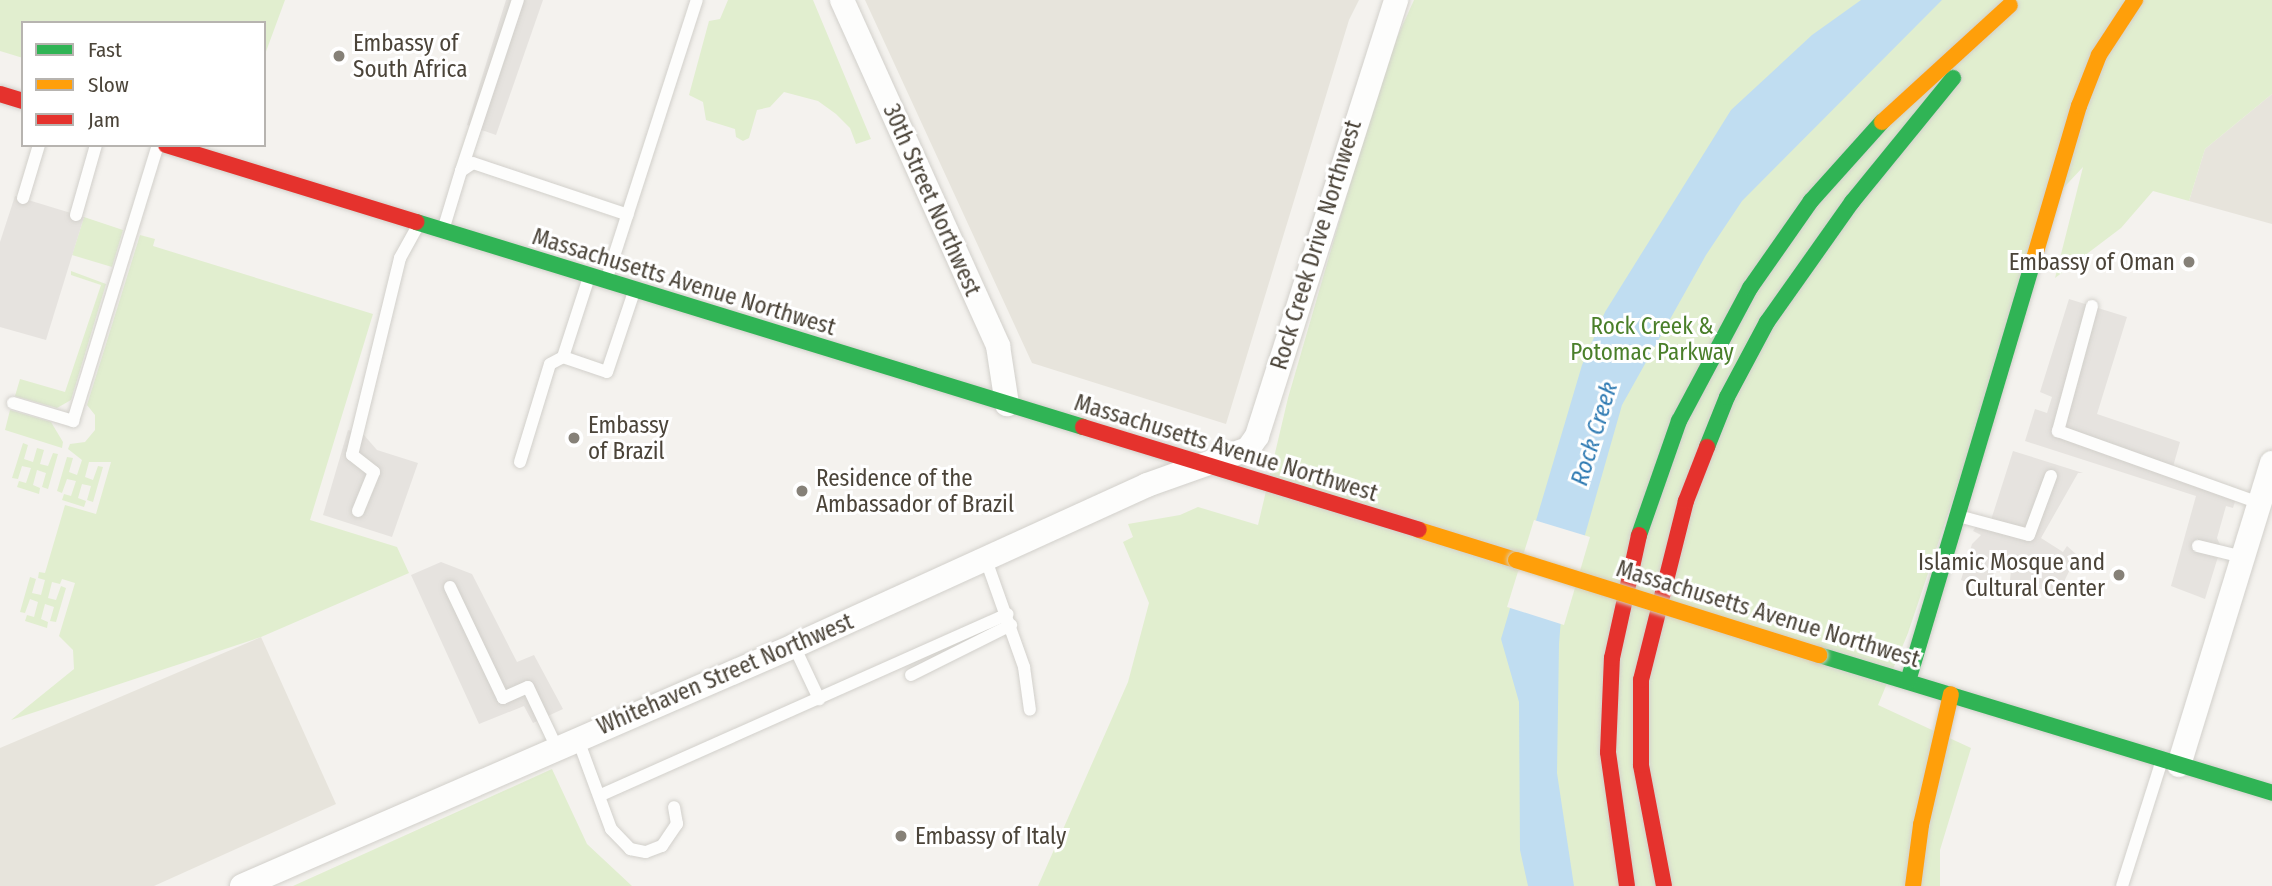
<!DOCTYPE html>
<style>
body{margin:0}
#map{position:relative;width:2272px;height:886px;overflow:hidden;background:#f4f2ee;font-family:"Fira Sans Condensed",sans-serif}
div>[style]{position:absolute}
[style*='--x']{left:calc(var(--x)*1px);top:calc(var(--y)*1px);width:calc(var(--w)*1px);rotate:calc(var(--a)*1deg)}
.residential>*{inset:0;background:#e7e4dc}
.green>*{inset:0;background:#e1eecf}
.parking>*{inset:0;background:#e6e3df}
.water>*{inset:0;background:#c0ddf1}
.pier>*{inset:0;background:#f4f2ee}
.roads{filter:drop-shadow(0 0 2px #d2d0cb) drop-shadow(0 0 2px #d2d0cb)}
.lane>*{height:12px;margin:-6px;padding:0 6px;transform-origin:6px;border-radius:6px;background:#fdfdfc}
.street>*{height:24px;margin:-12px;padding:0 12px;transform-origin:12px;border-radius:12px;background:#fdfdfc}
.fast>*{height:16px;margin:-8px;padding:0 8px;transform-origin:8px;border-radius:8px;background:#30b455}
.slow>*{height:16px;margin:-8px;padding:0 8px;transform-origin:8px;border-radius:8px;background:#ff9f0a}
.jam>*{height:16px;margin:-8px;padding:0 8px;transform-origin:8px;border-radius:8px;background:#e5322d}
.bridges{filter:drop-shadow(0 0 2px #d6cebb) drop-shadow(0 0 2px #d6cebb)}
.slow-bridge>*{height:16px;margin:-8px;padding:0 8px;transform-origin:8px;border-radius:8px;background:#ff9f0a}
.dots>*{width:19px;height:19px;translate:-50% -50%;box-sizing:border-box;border:4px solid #fff;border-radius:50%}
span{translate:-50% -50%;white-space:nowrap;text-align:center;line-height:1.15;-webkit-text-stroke:6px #fff;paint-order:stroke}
.poi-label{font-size:23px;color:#4b4439}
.left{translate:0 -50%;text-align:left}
.right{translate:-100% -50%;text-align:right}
.street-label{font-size:23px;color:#4b4439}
.park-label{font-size:23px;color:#4a7f2a}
.water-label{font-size:24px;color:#2e7ab2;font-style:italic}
.legend{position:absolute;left:21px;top:21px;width:245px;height:126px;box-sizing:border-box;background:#fff;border:2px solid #b7b4b0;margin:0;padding:9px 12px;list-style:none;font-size:21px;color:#4b4439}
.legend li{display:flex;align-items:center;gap:14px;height:35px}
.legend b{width:35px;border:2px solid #b7b4b0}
</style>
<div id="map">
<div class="residential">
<div style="clip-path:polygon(865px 0,1359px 0,1349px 20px,1226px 424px,1032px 363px)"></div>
<div style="clip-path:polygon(2272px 94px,2272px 224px,2189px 201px,2205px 149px)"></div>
<div style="clip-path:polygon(261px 637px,336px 804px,154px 886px,0 886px,0 748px)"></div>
</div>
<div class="green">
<div style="clip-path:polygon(0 0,285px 0,264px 57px,264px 23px,23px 23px,23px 58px,0 51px)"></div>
<div style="clip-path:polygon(728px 0,813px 0,871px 139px,856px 144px,850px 128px,836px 114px,818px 101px,784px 92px,770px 107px,757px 110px,749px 138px,743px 141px,736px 137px,735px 129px,706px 120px,703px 102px,689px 95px,709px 21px,720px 19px)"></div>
<div style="clip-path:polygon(1414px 0,2272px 0,2272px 94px,2205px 149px,2189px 201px,2153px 191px,2121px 228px,2055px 278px,2083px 167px,2054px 198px,1908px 633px,1878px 705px,1971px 748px,1940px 850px,1940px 886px,1038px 886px,1128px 682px,1149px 603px,1123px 542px,1133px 537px,1128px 524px,1180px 515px,1198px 507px,1258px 525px,1288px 398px,1385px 64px)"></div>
<div style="clip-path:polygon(84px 217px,123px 230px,112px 267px,72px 255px)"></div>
<div style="clip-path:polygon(140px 235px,155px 239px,153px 246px,373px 314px,310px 520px,397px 547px,409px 573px,261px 637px,11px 720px,74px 669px,73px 650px,59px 636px,75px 583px,62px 579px,60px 584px,52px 582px,48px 598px,56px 600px,61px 586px,66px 588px,56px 622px,50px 621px,54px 607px,45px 604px,41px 619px,48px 622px,47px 628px,25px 621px,27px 615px,34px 617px,38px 602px,30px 599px,25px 613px,20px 612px,30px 577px,36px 579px,32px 593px,41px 595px,45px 580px,38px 578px,39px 572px,45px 573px,65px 505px,96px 514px,111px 462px,89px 462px,85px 477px,93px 480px,98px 466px,103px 467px,93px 502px,87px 500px,91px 486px,82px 484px,78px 498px,86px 501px,84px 507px,62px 500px,64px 494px,71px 496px,76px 481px,67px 479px,62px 493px,57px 491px,67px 457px,73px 458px,69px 472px,77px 475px,82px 460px,68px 449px,70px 444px,85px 442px,95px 430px,95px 415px,87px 405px)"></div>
<div style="clip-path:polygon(71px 271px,106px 284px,71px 400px,57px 408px,15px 396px,20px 379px,65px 392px,101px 285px,71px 275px)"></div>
<div style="clip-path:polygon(10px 410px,51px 422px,63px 442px,62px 448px,5px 430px)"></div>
<div style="clip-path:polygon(23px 443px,28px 445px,24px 459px,33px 462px,37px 448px,44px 450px,40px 464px,48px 466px,53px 453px,58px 454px,48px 489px,42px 487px,46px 473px,37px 470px,33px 485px,40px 488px,39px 494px,17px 487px,19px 481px,26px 483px,31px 468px,22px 466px,18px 479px,12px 478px)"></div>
<div style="clip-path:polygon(552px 769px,587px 844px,632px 886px,293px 886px)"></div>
</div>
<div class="parking">
<div style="clip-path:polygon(506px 0,543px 0,496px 135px,467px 125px)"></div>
<div style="clip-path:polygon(15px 196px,84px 217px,46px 340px,0 327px,0 242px)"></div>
<div style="clip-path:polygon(2069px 299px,2127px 317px,2097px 414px,2180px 442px,2172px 470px,2238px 492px,2233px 508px,2226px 506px,2217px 538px,2221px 547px,2205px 599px,2171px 586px,2196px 496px,2025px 441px,2035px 409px,2047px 413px,2052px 397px,2040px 392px)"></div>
<div style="clip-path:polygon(348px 430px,363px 434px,377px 450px,418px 463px,392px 537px,323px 515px)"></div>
<div style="clip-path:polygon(2013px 451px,2083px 473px,2078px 473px,2041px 538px,2063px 552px,2067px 546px,2077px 555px,2058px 594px,2010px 580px,2011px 570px,1996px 565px,1989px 590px,1961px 580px,1972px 544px,1981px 535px,1973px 531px,1982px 517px,1991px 520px)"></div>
<div style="clip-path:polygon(441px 562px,472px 574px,517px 662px,534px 655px,563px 709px,533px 723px,524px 706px,479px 724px,411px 575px)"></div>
</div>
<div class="water">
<div style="clip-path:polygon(1861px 0,1942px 0,1742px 201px,1706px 255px,1622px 405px,1561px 619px,1559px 644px,1557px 773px,1574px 886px,1528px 886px,1520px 850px,1519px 702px,1501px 639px,1582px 365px,1605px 312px,1731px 110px,1812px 35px)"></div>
</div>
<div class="pier">
<div style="clip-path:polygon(1534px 520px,1590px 537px,1564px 625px,1507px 607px)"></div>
</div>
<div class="roads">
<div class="lane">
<div style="--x:461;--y:171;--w:180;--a:-71.6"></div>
<div style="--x:23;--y:198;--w:55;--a:-73.2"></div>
<div style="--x:76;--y:215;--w:73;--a:-74.1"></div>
<div style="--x:444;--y:227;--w:59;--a:-73.1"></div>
<div style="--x:461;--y:171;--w:14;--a:-34"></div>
<div style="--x:473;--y:163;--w:163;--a:18.5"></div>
<div style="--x:607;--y:278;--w:292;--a:-72.1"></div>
<div style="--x:588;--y:280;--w:81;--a:108"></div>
<div style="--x:563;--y:357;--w:46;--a:18.8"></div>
<div style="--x:607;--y:372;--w:84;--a:-71.4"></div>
<div style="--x:2092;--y:306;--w:130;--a:105.2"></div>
<div style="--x:2058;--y:431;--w:214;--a:19.7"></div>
<div style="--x:13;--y:403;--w:63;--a:16.7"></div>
<div style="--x:73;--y:421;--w:289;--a:-72.9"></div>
<div style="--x:520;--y:462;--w:102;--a:-73"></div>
<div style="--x:550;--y:364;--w:15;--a:-28"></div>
<div style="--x:358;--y:511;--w:42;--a:-67.7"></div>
<div style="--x:374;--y:472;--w:28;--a:-142"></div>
<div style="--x:352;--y:455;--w:203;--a:-76.3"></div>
<div style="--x:400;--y:258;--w:35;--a:-61"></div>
<div style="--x:1962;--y:517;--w:69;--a:15"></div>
<div style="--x:2029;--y:535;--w:63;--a:-69.6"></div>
<div style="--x:2198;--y:546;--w:46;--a:13.7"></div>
<div style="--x:986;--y:560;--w:114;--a:70.4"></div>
<div style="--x:1024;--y:667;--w:43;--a:82.1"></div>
<div style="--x:450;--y:587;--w:123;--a:64.5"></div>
<div style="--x:503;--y:698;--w:27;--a:-24"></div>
<div style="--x:528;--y:687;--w:65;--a:64.6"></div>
<div style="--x:794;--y:646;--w:59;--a:64.7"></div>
<div style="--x:911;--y:675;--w:112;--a:-26.6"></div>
<div style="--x:577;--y:737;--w:98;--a:69.7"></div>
<div style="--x:611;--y:829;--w:28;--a:46"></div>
<div style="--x:630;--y:849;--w:16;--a:11"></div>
<div style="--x:646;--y:852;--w:17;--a:-21"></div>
<div style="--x:662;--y:846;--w:27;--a:-56"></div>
<div style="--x:677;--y:824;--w:17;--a:-100"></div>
<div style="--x:601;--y:795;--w:445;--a:-24"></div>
<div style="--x:2122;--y:886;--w:129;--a:-72.4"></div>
</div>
<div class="street">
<div style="--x:842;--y:0;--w:380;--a:65.7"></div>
<div style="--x:998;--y:346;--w:59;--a:81.2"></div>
<div style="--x:2179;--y:765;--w:316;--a:-72.9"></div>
<div style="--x:242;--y:886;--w:602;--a:-23.5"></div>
<div style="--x:794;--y:646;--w:388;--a:-24.5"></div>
<div style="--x:1147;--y:485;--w:107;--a:-19.6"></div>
<div style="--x:1248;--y:449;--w:16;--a:-55"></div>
<div style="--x:1257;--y:436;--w:458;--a:-72.3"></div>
</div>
<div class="fast">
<div style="--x:416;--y:222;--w:698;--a:17.08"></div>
<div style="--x:1707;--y:447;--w:54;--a:-68.2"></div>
<div style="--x:1727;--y:397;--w:85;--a:-61.9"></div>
<div style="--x:1767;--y:322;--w:147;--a:-54.7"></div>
<div style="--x:1852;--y:202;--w:160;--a:-50.8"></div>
<div style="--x:1639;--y:535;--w:121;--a:-70.7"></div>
<div style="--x:1679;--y:421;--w:151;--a:-61.9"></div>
<div style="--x:1750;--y:288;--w:106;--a:-55"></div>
<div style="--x:1811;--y:201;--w:106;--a:-48.1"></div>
<div style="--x:1819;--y:655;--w:474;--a:16.9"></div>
<div style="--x:1908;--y:681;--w:437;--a:-73.4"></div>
</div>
<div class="slow">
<div style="--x:1882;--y:122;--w:173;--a:-42.4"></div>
<div style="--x:2033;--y:262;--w:163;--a:-73.6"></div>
<div style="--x:2079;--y:106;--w:55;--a:-68.6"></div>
<div style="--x:2099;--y:55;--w:66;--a:-56.8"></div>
<div style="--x:1419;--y:530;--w:102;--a:17.2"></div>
<div style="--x:1913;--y:886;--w:62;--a:-82.5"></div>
<div style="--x:1921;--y:825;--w:134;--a:-77.1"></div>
</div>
<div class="jam">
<div style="--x:0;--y:94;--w:24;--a:17"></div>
<div style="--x:166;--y:145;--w:262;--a:17.1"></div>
<div style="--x:1083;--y:427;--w:351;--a:17"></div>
<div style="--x:1627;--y:886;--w:135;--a:-98.1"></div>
<div style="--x:1608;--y:752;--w:94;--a:-87.6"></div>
<div style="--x:1612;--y:658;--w:126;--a:-77.6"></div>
<div style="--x:1664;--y:886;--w:123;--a:-100.8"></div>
<div style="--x:1641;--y:765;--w:85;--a:-90"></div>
<div style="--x:1641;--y:680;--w:185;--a:-75.9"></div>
<div style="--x:1686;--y:501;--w:58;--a:-68.7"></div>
</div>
</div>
<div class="bridges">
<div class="slow-bridge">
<div style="--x:1516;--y:560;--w:318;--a:17.4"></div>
</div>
</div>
<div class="dots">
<div style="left:339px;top:56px;background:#868178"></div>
<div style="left:2189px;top:262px;background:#868178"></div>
<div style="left:574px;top:438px;background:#868178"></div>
<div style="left:802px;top:491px;background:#868178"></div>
<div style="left:2119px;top:575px;background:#868178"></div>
<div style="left:901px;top:836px;background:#868178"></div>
</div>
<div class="poi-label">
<span class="left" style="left:353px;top:56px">Embassy of<br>South Africa</span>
<span class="right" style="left:2175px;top:262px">Embassy of Oman</span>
<span class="left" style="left:588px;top:438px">Embassy<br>of Brazil</span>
<span class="left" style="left:816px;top:491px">Residence of the<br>Ambassador of Brazil</span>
<span class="right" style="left:2105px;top:575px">Islamic Mosque and<br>Cultural Center</span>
<span class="left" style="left:915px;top:836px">Embassy of Italy</span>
</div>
<div class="street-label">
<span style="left:932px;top:200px;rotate:66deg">30th Street Northwest</span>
<span style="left:1316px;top:245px;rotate:-73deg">Rock Creek Drive Northwest</span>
<span style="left:684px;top:282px;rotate:17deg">Massachusetts Avenue Northwest</span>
<span style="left:1226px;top:448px;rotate:17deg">Massachusetts Avenue Northwest</span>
<span style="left:1768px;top:614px;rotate:17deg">Massachusetts Avenue Northwest</span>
<span style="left:725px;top:674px;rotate:-23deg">Whitehaven Street Northwest</span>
</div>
<div class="park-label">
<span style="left:1652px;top:339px">Rock Creek &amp;<br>Potomac Parkway</span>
</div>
<div class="water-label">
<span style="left:1595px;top:434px;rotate:-73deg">Rock Creek</span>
</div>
<ul class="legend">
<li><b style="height:9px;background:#30b455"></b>Fast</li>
<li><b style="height:9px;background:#ff9f0a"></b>Slow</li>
<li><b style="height:9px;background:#e5322d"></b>Jam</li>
</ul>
</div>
